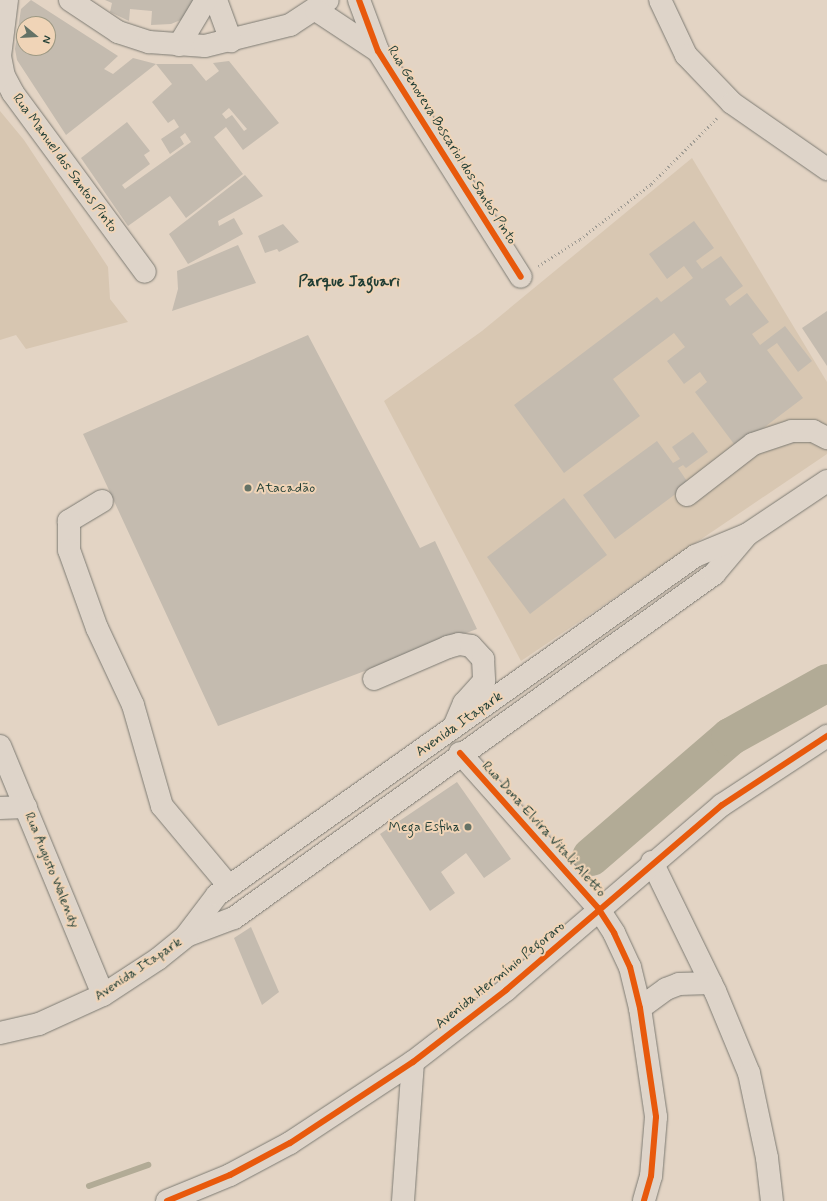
<!DOCTYPE html>
<meta charset="utf-8">
<style>
body{margin:0}
#map{position:relative;width:827px;height:1201px;overflow:hidden;background:#e3d4c4;font-family:Mynerve,sans-serif}
div>[style]{position:absolute}
[style*='--x']{left:calc(var(--x)*1px);top:calc(var(--y)*1px);width:calc(var(--w)*1px);rotate:calc(var(--a)*1deg)}
.built>*{inset:0;background:#d8c7b2}
.green>*{inset:0;background:#d7c6b1}
.stream>*{height:6px;margin:-3px;padding:0 3px;transform-origin:3px;border-radius:3px;background:#b2ab96}
.river>*{height:38px;margin:-19px;padding:0 19px;transform-origin:19px;border-radius:19px;background:#b2ab96}
.building>*{inset:0;background:#c4bbaf}
.path>*{height:2.5px;margin-top:-1.25px;transform-origin:0;background:repeating-linear-gradient(90deg,#a09c94 0 1px,transparent 0 4px)}
.roads{filter:drop-shadow(0 0 1px #7d7b73) drop-shadow(0 0 1px #7d7b73)}
.minor>*{height:22px;margin:-11px;padding:0 11px;transform-origin:11px;border-radius:11px;background:#ded4c9}
.major>*{height:22px;margin:-11px;padding:0 11px;transform-origin:11px;border-radius:11px;background:#ded4c9}
.cycleway>*{height:6px;margin:-3px;padding:0 3px;transform-origin:3px;border-radius:3px;background:#e8590c}
.dots>*{width:11px;height:11px;translate:-50% -50%;box-sizing:border-box;border:2px solid #f0d4b7;border-radius:50%}
span{translate:-50% -50%;white-space:nowrap;text-align:center;line-height:1.15;-webkit-text-stroke:4px #f0d4b7;paint-order:stroke}
.street-label{font-size:14px;color:#1f3d34}
.poi-label{font-size:14px;color:#1f3d34}
.left{translate:0 -50%;text-align:left}
.right{translate:-100% -50%;text-align:right}
.quarter-label{font-size:16px;color:#1f3d34;font-weight:700}
.north{position:absolute;left:16px;top:16px;width:40px;height:40px;box-sizing:border-box;background:#f0d4b7;border:1px solid #9c9883;border-radius:50%;rotate:108deg;font-size:11px;font-weight:700;line-height:16px;text-align:center;color:#1f3d34}
.north::after{content:'';display:block;margin:auto;width:14px;height:18px;background:#647266;clip-path:polygon(50% 0,100% 100%,50% 72%,0 100%)}
</style>
<div id="map">
<div class="built">
<div style="clip-path:polygon(692px 158px,827px 382px,827px 454px,521px 661px,384px 401px,482px 331px)"></div>
</div>
<div class="green">
<div style="clip-path:polygon(0 111px,24px 140px,108px 267px,110px 299px,128px 322px,26px 349px,16px 335px,0 340px)"></div>
</div>
<div class="stream">
<div style="--x:89;--y:1186;--w:63;--a:-19.6"></div>
</div>
<div class="river">
<div style="--x:591;--y:857;--w:184;--a:-40.8"></div>
<div style="--x:730;--y:737;--w:111;--a:-29.1"></div>
</div>
<div class="building">
<div style="clip-path:polygon(evenodd,31px 0,118px 56px,104px 69px,113px 74px,133px 58px,156px 64px,192px 64px,206px 81px,219px 71px,213px 63px,229px 61px,279px 123px,243px 150px,226px 127px,214px 137px,243px 174px,186px 218px,170px 196px,128px 226px,81px 158px,127px 122px,150px 151px,144px 155px,150px 164px,122px 185px,125px 189px,191px 142px,185px 133px,180px 137px,184px 144px,170px 154px,161px 139px,179px 127px,174px 119px,168px 123px,152px 102px,172px 84px,156px 64px,66px 135px,17px 60px,15px 49px,21px 9px,31px 0,24px 24px,48px 24px,48px 48px,24px 48px,24px 24px,31px 0,229px 108px,247px 129px,244px 131px,232px 115px,226px 119px,222px 114px,229px 108px)"></div>
<div style="clip-path:polygon(105px 0,196px 0,183px 19px,171px 24px,151px 25px,152px 11px,130px 9px,129px 21px,110px 12px,112px 3px)"></div>
<div style="clip-path:polygon(245px 175px,263px 196px,218px 221px,219px 226px,234px 218px,243px 234px,188px 264px,169px 234px)"></div>
<div style="clip-path:polygon(694px 221px,714px 248px,696px 261px,702px 269px,721px 256px,743px 286px,725px 299px,730px 306px,747px 293px,769px 322px,752px 334px,760px 345px,785px 326px,812px 361px,798px 372px,777px 343px,767px 350px,803px 398px,737px 448px,695px 392px,707px 382px,700px 372px,684px 384px,667px 361px,685px 347px,674px 333px,613px 379px,640px 416px,564px 473px,514px 405px,657px 297px,661px 302px,693px 278px,684px 266px,667px 279px,649px 254px)"></div>
<div style="clip-path:polygon(283px 224px,299px 242px,279px 252px,277px 249px,265px 253px,258px 236px)"></div>
<div style="clip-path:polygon(238px 245px,256px 283px,172px 311px,178px 289px,177px 271px)"></div>
<div style="clip-path:polygon(827px 311px,827px 366px,802px 328px)"></div>
<div style="clip-path:polygon(308px 335px,420px 548px,435px 541px,477px 629px,218px 726px,83px 434px)"></div>
<div style="clip-path:polygon(693px 432px,708px 452px,686px 468px,683px 465px,678px 468px,689px 484px,615px 539px,583px 495px,657px 441px,673px 463px,680px 459px,672px 447px)"></div>
<div style="clip-path:polygon(564px 498px,607px 555px,530px 614px,487px 557px)"></div>
<div style="clip-path:polygon(457px 782px,511px 859px,484px 878px,466px 853px,441px 872px,455px 893px,430px 911px,380px 834px)"></div>
<div style="clip-path:polygon(251px 927px,279px 992px,262px 1005px,234px 938px)"></div>
</div>
<div class="path">
<div style="--x:538;--y:266;--w:50;--a:-32.7"></div>
<div style="--x:580;--y:239;--w:90;--a:-37.8"></div>
<div style="--x:651;--y:184;--w:93;--a:-45"></div>
</div>
<div class="roads">
<div class="minor">
<div style="--x:7;--y:0;--w:56;--a:97.1"></div>
<div style="--x:0;--y:56;--w:20;--a:79"></div>
<div style="--x:4;--y:76;--w:19;--a:62"></div>
<div style="--x:13;--y:93;--w:222;--a:53.6"></div>
<div style="--x:70;--y:0;--w:58;--a:33.7"></div>
<div style="--x:118;--y:32;--w:33;--a:18"></div>
<div style="--x:149;--y:42;--w:56;--a:4.1"></div>
<div style="--x:205;--y:46;--w:88;--a:-13.9"></div>
<div style="--x:290;--y:25;--w:45;--a:-33.3"></div>
<div style="--x:216;--y:0;--w:44;--a:69.9"></div>
<div style="--x:359;--y:0;--w:54;--a:69.6"></div>
<div style="--x:378;--y:51;--w:267;--a:57.7"></div>
<div style="--x:660;--y:0;--w:61;--a:64.7"></div>
<div style="--x:686;--y:55;--w:66;--a:46.2"></div>
<div style="--x:732;--y:103;--w:116;--a:34.8"></div>
<div style="--x:316;--y:10;--w:74;--a:33.5"></div>
<div style="--x:179;--y:45;--w:52;--a:-59"></div>
<div style="--x:687;--y:495;--w:83;--a:-37.7"></div>
<div style="--x:753;--y:444;--w:41;--a:-18.4"></div>
<div style="--x:792;--y:431;--w:21;--a:0"></div>
<div style="--x:813;--y:431;--w:16;--a:27"></div>
<div style="--x:102;--y:501;--w:39;--a:149"></div>
<div style="--x:69;--y:521;--w:29;--a:90"></div>
<div style="--x:69;--y:550;--w:83;--a:70.3"></div>
<div style="--x:97;--y:628;--w:85;--a:64.9"></div>
<div style="--x:133;--y:705;--w:105;--a:74"></div>
<div style="--x:162;--y:806;--w:104;--a:50.1"></div>
<div style="--x:374;--y:679;--w:81;--a:-23.4"></div>
<div style="--x:448;--y:647;--w:11;--a:-15"></div>
<div style="--x:459;--y:644;--w:12;--a:9"></div>
<div style="--x:471;--y:646;--w:18;--a:47"></div>
<div style="--x:483;--y:659;--w:22;--a:87"></div>
<div style="--x:484;--y:681;--w:30;--a:132"></div>
<div style="--x:464;--y:703;--w:26;--a:113"></div>
<div style="--x:0;--y:746;--w:269;--a:67.5"></div>
<div style="--x:460;--y:753;--w:208;--a:48.3"></div>
<div style="--x:598;--y:908;--w:30;--a:57"></div>
<div style="--x:614;--y:933;--w:38;--a:65"></div>
<div style="--x:630;--y:967;--w:42;--a:76.3"></div>
<div style="--x:640;--y:1008;--w:110;--a:81.6"></div>
<div style="--x:656;--y:1117;--w:59;--a:94.8"></div>
<div style="--x:651;--y:1176;--w:26;--a:106"></div>
<div style="--x:0;--y:808;--w:26;--a:-2"></div>
<div style="--x:652;--y:862;--w:144;--a:64"></div>
<div style="--x:715;--y:991;--w:89;--a:67.5"></div>
<div style="--x:749;--y:1073;--w:87;--a:78"></div>
<div style="--x:767;--y:1158;--w:43;--a:83.4"></div>
<div style="--x:640;--y:1008;--w:32;--a:-36"></div>
<div style="--x:666;--y:989;--w:14;--a:-21"></div>
<div style="--x:679;--y:984;--w:32;--a:-2"></div>
<div style="--x:167;--y:1201;--w:68;--a:-22.4"></div>
<div style="--x:230;--y:1175;--w:68;--a:-28.1"></div>
<div style="--x:290;--y:1143;--w:147;--a:-33.4"></div>
<div style="--x:413;--y:1062;--w:118;--a:-37.7"></div>
<div style="--x:506;--y:990;--w:284;--a:-40.6"></div>
<div style="--x:722;--y:805;--w:126;--a:-33.3"></div>
<div style="--x:403;--y:1201;--w:139;--a:-85.9"></div>
</div>
<div class="major">
<div style="--x:186;--y:936;--w:51;--a:-20.6"></div>
<div style="--x:234;--y:918;--w:591;--a:-35.63"></div>
<div style="--x:714;--y:574;--w:50;--a:-49.9"></div>
<div style="--x:0;--y:1033;--w:40;--a:-13"></div>
<div style="--x:39;--y:1024;--w:70;--a:-24.4"></div>
<div style="--x:103;--y:995;--w:66;--a:-33.2"></div>
<div style="--x:158;--y:959;--w:36;--a:-39"></div>
<div style="--x:186;--y:936;--w:51;--a:-52.9"></div>
<div style="--x:217;--y:895;--w:586;--a:-35.34"></div>
<div style="--x:695;--y:556;--w:57;--a:-22.5"></div>
<div style="--x:748;--y:534;--w:95;--a:-33.9"></div>
</div>
</div>
<div class="cycleway">
<div style="--x:359;--y:0;--w:54;--a:69.6"></div>
<div style="--x:378;--y:51;--w:267;--a:57.7"></div>
<div style="--x:460;--y:753;--w:208;--a:48.3"></div>
<div style="--x:598;--y:908;--w:30;--a:57"></div>
<div style="--x:614;--y:933;--w:38;--a:65"></div>
<div style="--x:630;--y:967;--w:42;--a:76.3"></div>
<div style="--x:640;--y:1008;--w:110;--a:81.6"></div>
<div style="--x:656;--y:1117;--w:59;--a:94.8"></div>
<div style="--x:651;--y:1176;--w:26;--a:106"></div>
<div style="--x:167;--y:1201;--w:68;--a:-22.4"></div>
<div style="--x:230;--y:1175;--w:68;--a:-28.1"></div>
<div style="--x:290;--y:1143;--w:147;--a:-33.4"></div>
<div style="--x:413;--y:1062;--w:118;--a:-37.7"></div>
<div style="--x:506;--y:990;--w:284;--a:-40.6"></div>
<div style="--x:722;--y:805;--w:126;--a:-33.3"></div>
</div>
<div class="dots">
<div style="left:248px;top:488px;background:#647266"></div>
<div style="left:468px;top:827px;background:#647266"></div>
</div>
<div class="street-label">
<span style="left:452px;top:145px;rotate:58deg">Rua Genoveva Boscariol dos Santos Pinto</span>
<span style="left:65px;top:163px;rotate:54deg">Rua Manuel dos Santos Pinto</span>
<span style="left:459px;top:724px;rotate:-35deg">Avenida Itapark</span>
<span style="left:544px;top:829px;rotate:48deg">Rua Dona Elvira Vitali Aletto</span>
<span style="left:52px;top:870px;rotate:68deg">Rua Augusto Walendy</span>
<span style="left:138px;top:969px;rotate:-34deg">Avenida Itapark</span>
<span style="left:500px;top:975px;rotate:-39deg">Avenida Hermínio Pegoraro</span>
</div>
<div class="poi-label">
<span class="left" style="left:256px;top:488px">Atacadão</span>
<span class="right" style="left:460px;top:827px">Mega Esfiha</span>
</div>
<div class="quarter-label">
<span style="left:349px;top:282px">Parque Jaguari</span>
</div>
<div class="north">N</div>
</div>
